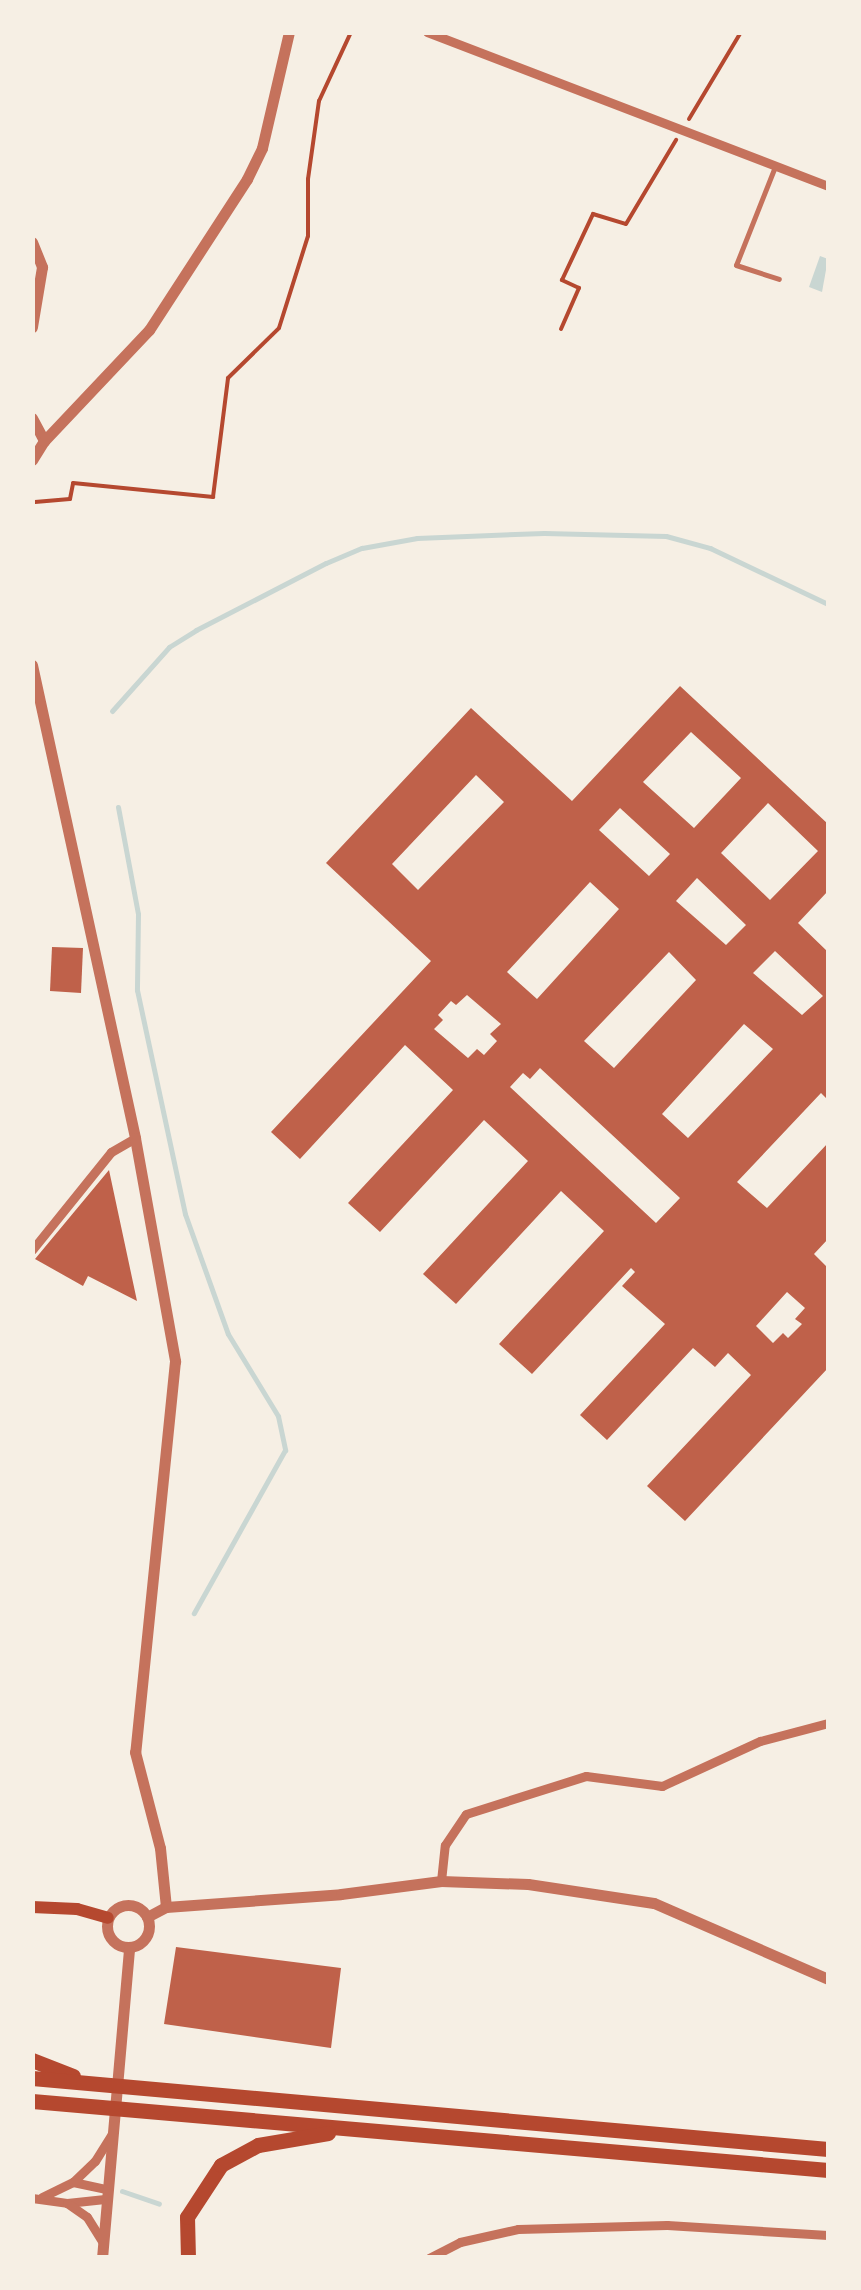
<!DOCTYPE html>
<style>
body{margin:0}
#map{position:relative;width:861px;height:2290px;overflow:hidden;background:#f6efe4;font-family:"Fira Sans",sans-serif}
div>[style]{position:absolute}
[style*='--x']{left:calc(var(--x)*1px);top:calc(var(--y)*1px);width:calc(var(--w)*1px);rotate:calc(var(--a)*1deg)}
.water>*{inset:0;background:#c9d6d2}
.stream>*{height:5px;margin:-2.5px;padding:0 2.5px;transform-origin:2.5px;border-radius:2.5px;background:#c9d6d2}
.building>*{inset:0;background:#bf614a}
.path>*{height:4px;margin:-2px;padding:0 2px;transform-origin:2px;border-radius:2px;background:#b5482f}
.service>*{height:5px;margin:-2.5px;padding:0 2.5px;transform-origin:2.5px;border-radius:2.5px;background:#c5725c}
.minor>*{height:9px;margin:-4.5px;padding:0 4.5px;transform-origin:4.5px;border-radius:4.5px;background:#c5725c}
.tertiary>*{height:11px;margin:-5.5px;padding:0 5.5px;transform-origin:5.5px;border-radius:5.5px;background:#c5725c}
.tertiary>.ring{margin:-5.5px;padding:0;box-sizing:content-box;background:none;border:11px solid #c5725c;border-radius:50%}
.secondary>*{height:12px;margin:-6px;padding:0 6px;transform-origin:6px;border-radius:6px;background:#b5482f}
.trunk>*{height:15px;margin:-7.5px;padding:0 7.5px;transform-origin:7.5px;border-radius:7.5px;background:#b5482f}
span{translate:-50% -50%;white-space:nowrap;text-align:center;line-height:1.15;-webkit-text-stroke:8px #f6efe4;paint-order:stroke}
.frame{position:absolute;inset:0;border:35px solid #f6efe4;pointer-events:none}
</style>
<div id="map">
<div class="water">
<div style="clip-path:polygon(820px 256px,828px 259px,822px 292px,809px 287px)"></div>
</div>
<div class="stream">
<div style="--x:112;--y:711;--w:86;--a:-48.3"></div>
<div style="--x:169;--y:647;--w:32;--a:-32"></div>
<div style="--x:196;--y:630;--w:146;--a:-27.3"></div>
<div style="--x:326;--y:563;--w:39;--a:-23"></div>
<div style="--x:362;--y:548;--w:56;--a:-10.3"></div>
<div style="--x:417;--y:538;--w:127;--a:-2.3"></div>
<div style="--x:544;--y:533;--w:122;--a:1.4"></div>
<div style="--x:666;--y:536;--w:46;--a:15.3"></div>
<div style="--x:710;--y:548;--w:131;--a:25.4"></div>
<div style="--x:118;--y:807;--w:109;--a:79.4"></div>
<div style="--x:138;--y:914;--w:76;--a:90.8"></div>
<div style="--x:137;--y:990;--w:229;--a:77.9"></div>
<div style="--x:185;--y:1214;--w:127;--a:70.3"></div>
<div style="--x:228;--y:1334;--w:96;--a:58.6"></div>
<div style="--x:278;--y:1416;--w:35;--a:78"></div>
<div style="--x:285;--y:1450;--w:187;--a:119.2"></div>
<div style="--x:122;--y:2191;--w:39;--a:19"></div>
</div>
<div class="building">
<div style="clip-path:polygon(evenodd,680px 686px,828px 824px,828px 891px,798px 923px,828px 952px,828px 1100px,821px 1093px,737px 1182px,767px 1208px,828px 1143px,828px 1239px,814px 1254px,828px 1268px,828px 1368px,685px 1521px,647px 1486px,751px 1375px,728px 1353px,715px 1367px,693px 1348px,607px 1440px,580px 1415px,665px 1324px,622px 1286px,635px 1272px,631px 1268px,532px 1374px,499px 1344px,604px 1231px,561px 1191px,456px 1304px,423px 1274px,528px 1161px,484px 1120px,380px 1232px,348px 1203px,453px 1090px,405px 1045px,300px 1159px,271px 1132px,431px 961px,326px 863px,471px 708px,572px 801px,680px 686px,691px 732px,741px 778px,694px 828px,643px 782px,691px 732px,680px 686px,476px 775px,504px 802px,418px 890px,392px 864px,476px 775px,680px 686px,768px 803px,818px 851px,770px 900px,721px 853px,768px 803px,680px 686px,620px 808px,670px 854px,649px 876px,599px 830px,620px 808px,680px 686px,697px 878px,746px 925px,726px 945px,676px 901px,697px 878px,680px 686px,590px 882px,619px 909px,537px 999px,507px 972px,590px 882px,680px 686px,775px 951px,823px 996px,802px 1015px,753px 973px,775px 951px,680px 686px,669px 952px,696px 980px,614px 1068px,584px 1041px,669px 952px,680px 686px,467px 995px,501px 1024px,490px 1034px,497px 1041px,484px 1055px,477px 1049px,468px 1058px,434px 1029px,443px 1020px,438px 1015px,451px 1001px,456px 1005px,467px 995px,680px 686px,744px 1024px,773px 1049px,688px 1138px,662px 1114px,744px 1024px,680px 686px,540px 1068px,680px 1198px,656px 1223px,510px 1087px,523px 1073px,530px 1079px,540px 1068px,680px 686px,787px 1292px,805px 1308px,795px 1319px,802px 1324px,788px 1338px,783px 1333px,773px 1343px,756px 1326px,787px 1292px)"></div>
<div style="clip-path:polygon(52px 947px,83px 948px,81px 993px,50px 991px)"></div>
<div style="clip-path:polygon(109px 1170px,137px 1301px,88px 1276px,83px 1286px,35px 1259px)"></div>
<div style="clip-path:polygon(176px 1947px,341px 1968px,331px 2048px,164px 2024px)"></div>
</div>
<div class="path">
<div style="--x:689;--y:119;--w:101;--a:-59.1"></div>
<div style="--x:561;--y:329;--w:45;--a:-66.3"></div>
<div style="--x:579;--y:288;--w:19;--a:-155"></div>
<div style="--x:562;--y:280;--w:73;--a:-64.8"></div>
<div style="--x:593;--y:214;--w:34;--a:17"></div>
<div style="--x:626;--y:224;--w:98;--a:-59.2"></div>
<div style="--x:35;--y:502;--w:35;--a:-5"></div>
<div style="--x:70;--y:499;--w:16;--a:-79"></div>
<div style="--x:73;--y:483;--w:141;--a:5.7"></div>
<div style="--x:213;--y:497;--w:120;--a:-82.8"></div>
<div style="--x:228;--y:378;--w:71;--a:-44.4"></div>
<div style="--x:279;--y:328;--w:96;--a:-72.5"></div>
<div style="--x:308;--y:236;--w:57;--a:-90"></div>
<div style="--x:308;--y:179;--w:79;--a:-82"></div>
<div style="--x:319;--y:101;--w:76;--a:-65.1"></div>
</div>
<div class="service">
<div style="--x:774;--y:169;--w:103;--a:111.6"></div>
<div style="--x:736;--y:265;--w:45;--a:18"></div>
</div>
<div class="minor">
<div style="--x:427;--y:32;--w:430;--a:21"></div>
<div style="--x:32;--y:1250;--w:126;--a:-51.1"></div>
<div style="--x:111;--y:1152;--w:28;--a:-30"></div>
<div style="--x:441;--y:1881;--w:36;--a:-84"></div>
<div style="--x:445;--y:1845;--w:37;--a:-56"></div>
<div style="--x:466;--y:1814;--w:126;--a:-17.6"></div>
<div style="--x:586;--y:1776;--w:77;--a:7.5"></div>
<div style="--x:662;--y:1786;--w:108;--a:-24.7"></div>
<div style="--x:760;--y:1741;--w:70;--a:-14.8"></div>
<div style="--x:73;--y:2182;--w:34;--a:12"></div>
<div style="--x:42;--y:2197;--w:34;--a:-26"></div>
<div style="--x:73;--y:2182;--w:30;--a:-44"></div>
<div style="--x:95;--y:2161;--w:31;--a:-58"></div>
<div style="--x:32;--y:2198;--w:35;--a:8"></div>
<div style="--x:67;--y:2203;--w:38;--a:-6"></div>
<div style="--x:67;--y:2203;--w:24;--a:35"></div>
<div style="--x:87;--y:2217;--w:28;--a:58"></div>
<div style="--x:429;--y:2258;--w:35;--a:-27"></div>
<div style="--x:460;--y:2242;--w:59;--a:-12.6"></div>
<div style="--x:518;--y:2229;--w:149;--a:-1.5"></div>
<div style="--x:667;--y:2225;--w:161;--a:3.6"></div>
</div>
<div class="tertiary">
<div style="--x:32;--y:242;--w:27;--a:68"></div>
<div style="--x:42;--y:267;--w:61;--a:99.5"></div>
<div style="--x:32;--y:418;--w:26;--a:62"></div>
<div style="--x:32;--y:460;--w:22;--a:-58"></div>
<div style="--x:44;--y:441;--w:153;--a:-46.6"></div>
<div style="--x:149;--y:330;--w:180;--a:-57"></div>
<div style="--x:247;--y:179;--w:34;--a:-64"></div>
<div style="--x:262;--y:148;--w:119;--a:-76.9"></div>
<div style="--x:32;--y:665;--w:484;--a:77.7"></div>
<div style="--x:135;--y:1138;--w:227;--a:79.8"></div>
<div style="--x:175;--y:1361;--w:393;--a:95.8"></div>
<div style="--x:135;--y:1752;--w:99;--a:75.4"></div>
<div style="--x:160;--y:1848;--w:59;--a:84.2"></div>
<div class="ring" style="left:107px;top:1905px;width:31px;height:31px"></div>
<div style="--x:147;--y:1917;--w:21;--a:-28"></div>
<div style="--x:166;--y:1907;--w:175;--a:-4.2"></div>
<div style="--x:341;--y:1894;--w:101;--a:-7.4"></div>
<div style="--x:441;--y:1881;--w:87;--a:2"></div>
<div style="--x:528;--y:1884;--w:127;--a:8.6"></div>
<div style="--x:654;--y:1903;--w:190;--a:23.6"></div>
<div style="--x:102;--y:2258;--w:312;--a:-85"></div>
</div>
<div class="secondary">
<div style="--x:32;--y:1907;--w:45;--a:2.5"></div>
<div style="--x:77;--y:1909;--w:32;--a:16"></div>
</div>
<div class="trunk">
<div style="--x:32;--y:2060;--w:44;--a:21.3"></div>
<div style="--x:32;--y:2078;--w:799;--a:5.1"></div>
<div style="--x:32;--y:2101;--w:799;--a:4.95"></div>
<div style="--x:188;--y:2258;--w:41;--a:-91.4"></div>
<div style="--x:187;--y:2217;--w:62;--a:-56.8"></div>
<div style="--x:221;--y:2165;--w:42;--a:-28.4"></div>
<div style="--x:258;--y:2145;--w:71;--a:-9.7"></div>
</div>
<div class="frame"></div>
</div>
